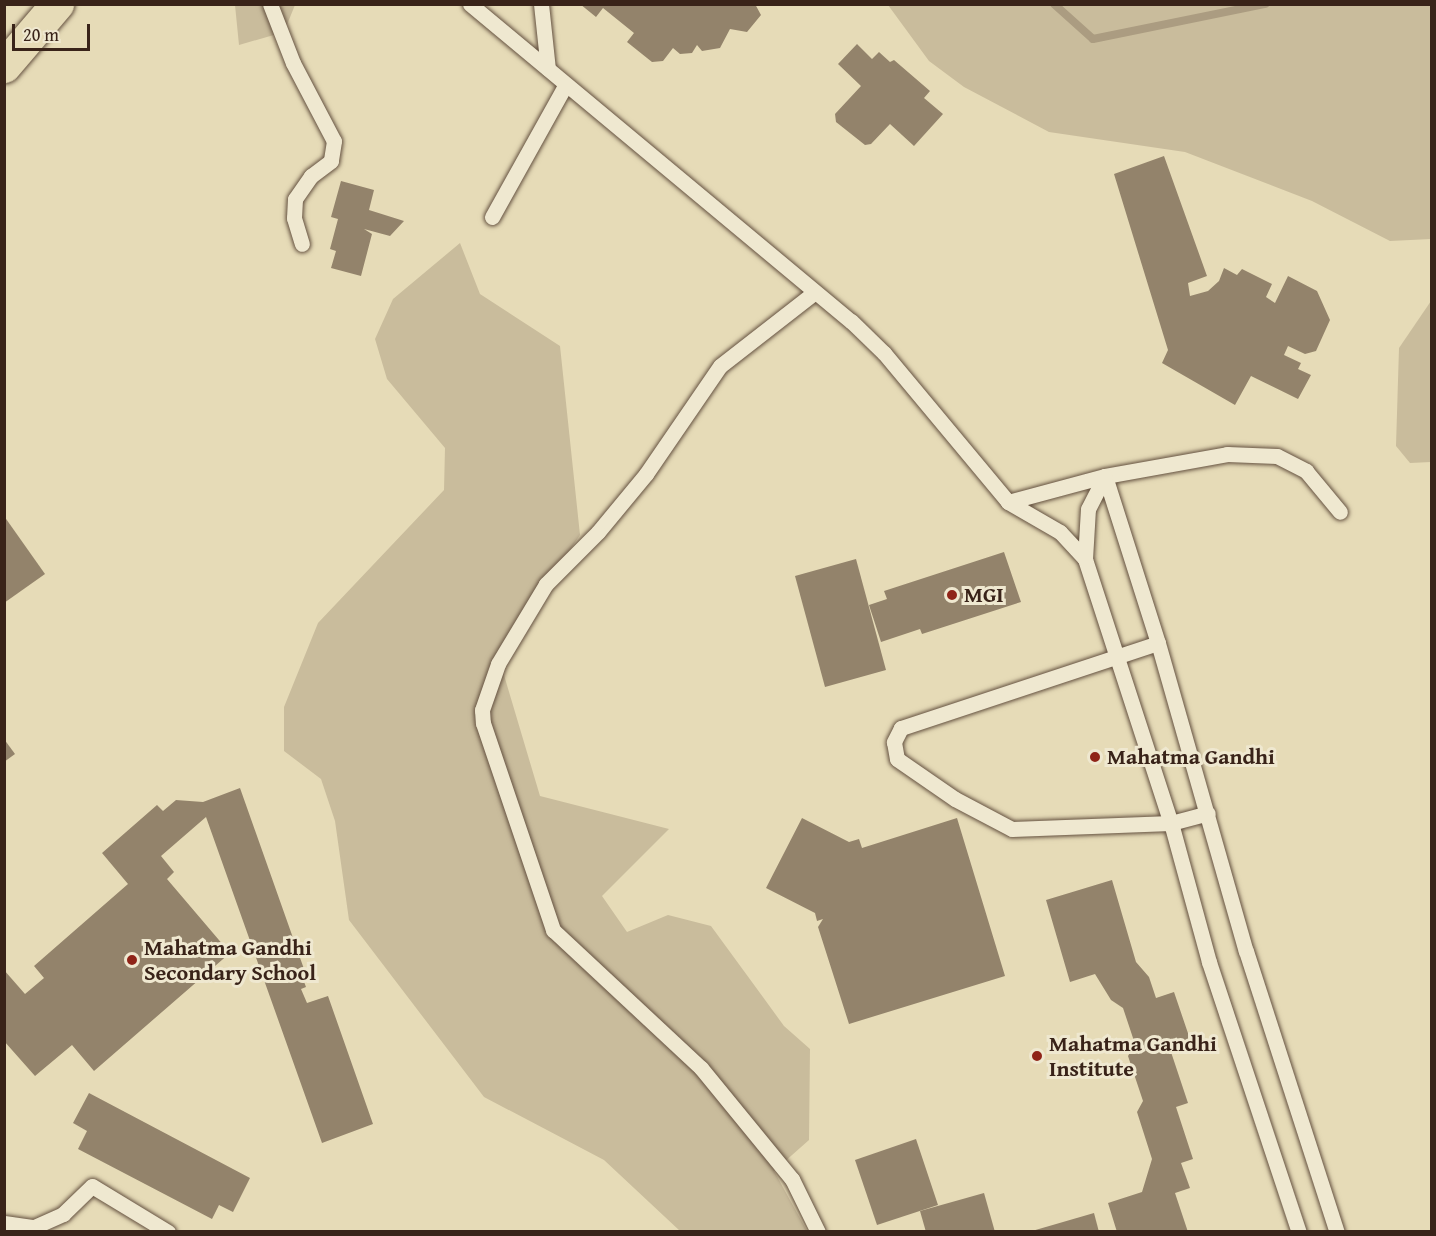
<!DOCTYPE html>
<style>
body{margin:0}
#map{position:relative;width:1436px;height:1236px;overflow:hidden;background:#e6dbb7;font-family:"Gentium Book Plus",serif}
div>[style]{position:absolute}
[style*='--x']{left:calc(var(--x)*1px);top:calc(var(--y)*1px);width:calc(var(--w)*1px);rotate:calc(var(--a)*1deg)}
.green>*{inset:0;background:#c9bc9c}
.stream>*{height:8px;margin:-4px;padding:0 4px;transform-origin:4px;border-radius:4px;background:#ab9c81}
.building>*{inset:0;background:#93836b}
.roads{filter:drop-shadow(0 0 2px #645140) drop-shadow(0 0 2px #645140)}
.lane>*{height:15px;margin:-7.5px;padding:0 7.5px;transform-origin:7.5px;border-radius:7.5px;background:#efe8d0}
.highway>*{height:33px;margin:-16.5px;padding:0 16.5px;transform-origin:16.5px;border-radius:16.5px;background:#e6dbb7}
.dots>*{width:16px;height:16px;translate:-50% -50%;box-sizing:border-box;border:3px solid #efe8d0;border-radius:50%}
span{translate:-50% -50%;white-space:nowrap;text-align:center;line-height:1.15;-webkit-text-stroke:6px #efe8d0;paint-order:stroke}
.poi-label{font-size:22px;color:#392319;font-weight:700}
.left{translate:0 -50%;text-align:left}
.frame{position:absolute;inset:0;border:6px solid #392319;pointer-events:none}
.scale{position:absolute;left:12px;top:24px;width:78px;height:27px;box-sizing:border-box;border:3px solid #392319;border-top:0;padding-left:8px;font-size:18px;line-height:21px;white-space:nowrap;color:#392319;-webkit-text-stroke:4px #efe8d0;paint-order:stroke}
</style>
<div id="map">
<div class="green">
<div style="clip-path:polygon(235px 5px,295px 5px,284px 32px,239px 45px)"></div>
<div style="clip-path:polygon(888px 5px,1431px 5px,1431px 239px,1390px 241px,1312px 201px,1185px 152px,1049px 132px,964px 87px,929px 61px)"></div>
<div style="clip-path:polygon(460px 243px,480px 294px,560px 346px,580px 535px,498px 655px,540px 796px,669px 829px,602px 896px,627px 932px,668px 915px,711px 926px,784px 1026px,810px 1049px,809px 1140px,774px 1171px,807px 1231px,680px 1231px,604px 1160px,484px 1097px,349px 920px,335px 821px,321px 779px,284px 751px,284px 707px,318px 623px,444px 490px,445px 448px,387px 379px,375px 339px,393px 299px)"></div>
<div style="clip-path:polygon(1431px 301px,1431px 462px,1410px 463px,1396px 446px,1399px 348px)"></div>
</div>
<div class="stream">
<div style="--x:1054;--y:4;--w:52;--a:41.9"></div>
<div style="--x:1093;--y:39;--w:176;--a:-11.5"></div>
</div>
<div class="building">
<div style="clip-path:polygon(580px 4px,755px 4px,761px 15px,747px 32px,730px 29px,720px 48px,702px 51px,697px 45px,692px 53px,680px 54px,673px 48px,663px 61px,652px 62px,627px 42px,634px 33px,603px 8px,596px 17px)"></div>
<div style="clip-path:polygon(857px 44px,872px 59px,879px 52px,890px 62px,894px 60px,930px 91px,924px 98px,943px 114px,914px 146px,890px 124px,871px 144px,865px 145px,836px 122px,835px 114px,861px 86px,838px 64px)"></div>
<div style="clip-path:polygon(1164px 156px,1207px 276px,1188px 283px,1190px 296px,1208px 291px,1219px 281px,1224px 268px,1237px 275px,1242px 269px,1272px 284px,1266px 297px,1275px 303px,1288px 276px,1317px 291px,1330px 320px,1316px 351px,1305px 354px,1288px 346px,1284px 355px,1301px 363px,1298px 369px,1311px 375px,1298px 399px,1251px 376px,1235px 405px,1162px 363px,1168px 350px,1114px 174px)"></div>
<div style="clip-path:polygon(341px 181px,374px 190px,369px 210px,404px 221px,390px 236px,364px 229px,372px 234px,361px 276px,331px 268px,336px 251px,330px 249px,338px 219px,331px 217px)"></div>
<div style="clip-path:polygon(4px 516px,45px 574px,4px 603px)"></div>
<div style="clip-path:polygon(1004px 552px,1021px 602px,922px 634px,920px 629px,881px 642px,869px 605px,887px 599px,884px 591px)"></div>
<div style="clip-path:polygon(856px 559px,886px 670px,825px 687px,795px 576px)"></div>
<div style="clip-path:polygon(4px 739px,15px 754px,4px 762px)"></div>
<div style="clip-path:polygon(240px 788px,304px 969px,300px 971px,306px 987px,301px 989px,307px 1003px,328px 996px,373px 1124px,322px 1143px,206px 817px,161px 856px,174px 872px,167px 879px,230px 953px,94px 1071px,72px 1045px,35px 1076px,4px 1041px,4px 970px,25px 994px,44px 978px,34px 966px,128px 884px,102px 853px,157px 805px,163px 811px,176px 800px,203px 802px)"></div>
<div style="clip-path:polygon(802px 818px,849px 842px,859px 839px,862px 848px,957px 818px,1005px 976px,849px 1024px,818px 927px,823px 919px,817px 921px,815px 913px,766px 888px)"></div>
<div style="clip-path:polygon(1112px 880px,1136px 962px,1149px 977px,1156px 998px,1174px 992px,1192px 1045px,1171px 1052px,1188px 1103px,1176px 1107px,1193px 1159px,1181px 1163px,1190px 1188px,1175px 1193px,1188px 1232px,1117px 1232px,1108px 1203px,1142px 1192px,1152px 1159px,1137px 1112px,1143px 1101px,1128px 1056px,1135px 1044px,1123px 1008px,1111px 1000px,1095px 974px,1070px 982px,1046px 900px)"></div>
<div style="clip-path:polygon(89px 1093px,250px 1178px,233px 1212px,219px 1205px,212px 1219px,78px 1149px,87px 1131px,73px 1123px)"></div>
<div style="clip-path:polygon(916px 1139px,938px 1205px,877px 1225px,855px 1160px)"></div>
<div style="clip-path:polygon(984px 1193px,995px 1232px,926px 1232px,920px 1211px)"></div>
<div style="clip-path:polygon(1094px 1213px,1099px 1232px,1032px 1232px,1032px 1231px)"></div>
</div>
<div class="roads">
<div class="lane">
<div style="--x:270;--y:4;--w:63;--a:68.7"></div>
<div style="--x:293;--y:63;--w:88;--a:62.3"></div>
<div style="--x:334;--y:141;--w:20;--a:99"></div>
<div style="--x:331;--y:161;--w:25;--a:143"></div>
<div style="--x:311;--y:176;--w:28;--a:125"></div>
<div style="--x:295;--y:199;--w:19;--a:93"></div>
<div style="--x:294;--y:218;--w:27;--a:73"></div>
<div style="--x:470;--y:4;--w:496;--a:39.8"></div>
<div style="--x:851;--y:321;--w:46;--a:44.1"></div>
<div style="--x:884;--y:353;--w:194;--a:50.2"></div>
<div style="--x:1008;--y:502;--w:60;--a:30"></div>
<div style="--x:1060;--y:532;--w:37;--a:47"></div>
<div style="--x:1085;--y:559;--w:278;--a:72"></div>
<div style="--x:1171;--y:823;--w:144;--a:74.7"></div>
<div style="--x:1209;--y:962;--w:285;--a:71.6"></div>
<div style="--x:541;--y:4;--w:65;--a:83.9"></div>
<div style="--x:492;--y:217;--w:150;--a:-60.9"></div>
<div style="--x:815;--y:292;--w:120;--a:142.1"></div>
<div style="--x:720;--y:366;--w:131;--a:124.4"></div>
<div style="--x:646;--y:474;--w:75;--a:129.6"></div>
<div style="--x:598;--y:532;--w:74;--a:135"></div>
<div style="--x:546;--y:584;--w:93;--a:121"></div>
<div style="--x:498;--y:664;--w:49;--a:109.2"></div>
<div style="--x:482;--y:710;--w:13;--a:86"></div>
<div style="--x:483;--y:723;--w:219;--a:71.3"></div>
<div style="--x:553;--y:930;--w:202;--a:43"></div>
<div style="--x:701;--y:1068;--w:144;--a:50.7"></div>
<div style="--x:792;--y:1179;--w:59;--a:63.9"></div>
<div style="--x:1105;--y:476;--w:175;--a:72.4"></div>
<div style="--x:1158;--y:643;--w:320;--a:74.1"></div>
<div style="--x:1246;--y:951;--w:295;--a:72.1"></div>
<div style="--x:1008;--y:502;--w:100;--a:-15"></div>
<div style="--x:1105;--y:476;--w:124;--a:-10.2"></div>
<div style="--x:1227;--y:454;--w:50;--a:2.3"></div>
<div style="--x:1277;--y:456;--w:33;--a:27"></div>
<div style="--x:1306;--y:471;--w:53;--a:50.3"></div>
<div style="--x:1085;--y:559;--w:50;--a:-86.6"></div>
<div style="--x:1088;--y:509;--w:37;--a:-63"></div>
<div style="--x:1158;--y:643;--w:271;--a:161.7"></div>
<div style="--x:901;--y:728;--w:16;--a:117"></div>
<div style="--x:894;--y:742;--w:17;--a:80"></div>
<div style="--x:897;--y:759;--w:70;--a:34.6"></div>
<div style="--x:955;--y:799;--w:64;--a:27.8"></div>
<div style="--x:1012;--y:829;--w:159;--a:-2.2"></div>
<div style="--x:1171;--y:823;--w:38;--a:-15"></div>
<div style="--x:4;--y:1223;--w:30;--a:8"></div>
<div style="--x:34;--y:1227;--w:32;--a:-24"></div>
<div style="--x:63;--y:1214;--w:40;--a:-44"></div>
<div style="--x:92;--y:1186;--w:89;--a:31.2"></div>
</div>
<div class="highway">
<div style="--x:4;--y:66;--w:82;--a:-49.5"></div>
</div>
</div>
<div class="dots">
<div style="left:952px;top:595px;background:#8f2418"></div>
<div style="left:1095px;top:757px;background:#8f2418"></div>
<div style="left:132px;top:960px;background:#8f2418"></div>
<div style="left:1037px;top:1056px;background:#8f2418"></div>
</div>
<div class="poi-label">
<span class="left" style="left:964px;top:595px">MGI</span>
<span class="left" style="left:1107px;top:757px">Mahatma Gandhi</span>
<span class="left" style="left:144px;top:960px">Mahatma Gandhi<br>Secondary School</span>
<span class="left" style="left:1049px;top:1056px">Mahatma Gandhi<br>Institute</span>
</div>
<div class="frame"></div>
<div class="scale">20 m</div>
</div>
